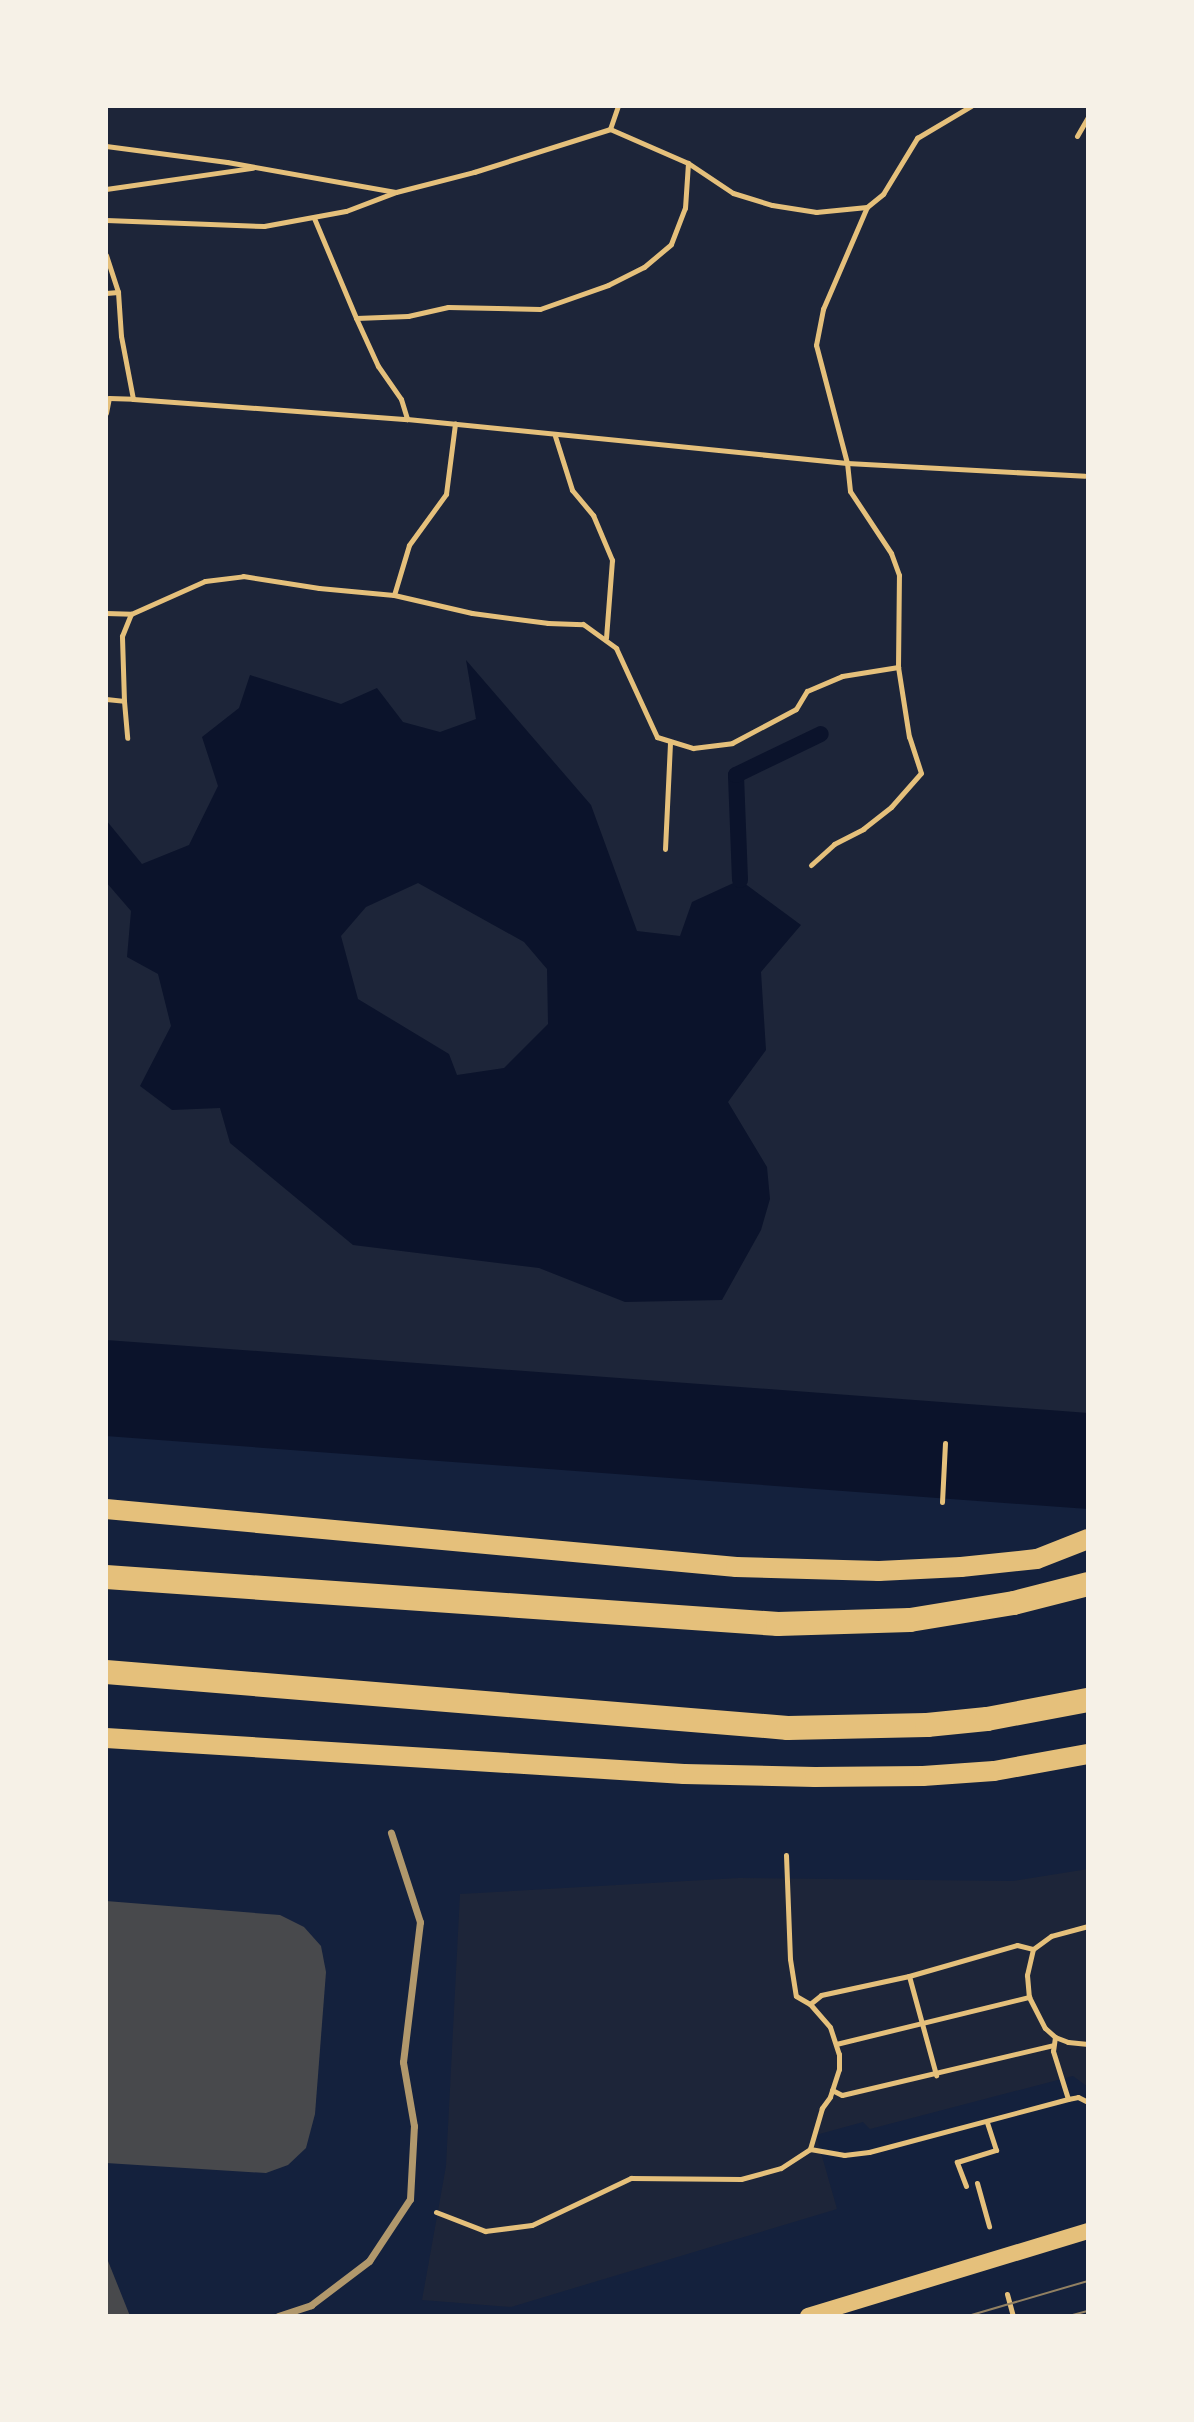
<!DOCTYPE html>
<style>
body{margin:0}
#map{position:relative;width:1194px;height:2422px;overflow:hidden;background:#14213d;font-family:"PT Serif",serif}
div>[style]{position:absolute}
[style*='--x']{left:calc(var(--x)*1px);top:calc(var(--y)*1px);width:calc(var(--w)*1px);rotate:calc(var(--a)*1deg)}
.green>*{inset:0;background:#1d2539}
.water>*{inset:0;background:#0b132b}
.stream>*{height:16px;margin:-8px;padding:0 8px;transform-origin:8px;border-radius:8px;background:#0b132b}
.river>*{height:96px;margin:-48px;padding:0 48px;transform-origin:48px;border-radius:48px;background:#0b132b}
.building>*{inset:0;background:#48494c}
.path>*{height:5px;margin:-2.5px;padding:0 2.5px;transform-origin:2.5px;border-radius:2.5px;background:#e5c07b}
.pedestrian>*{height:7px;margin:-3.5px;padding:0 3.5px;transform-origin:3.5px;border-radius:3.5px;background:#b1986c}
.secondary>*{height:16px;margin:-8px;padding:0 8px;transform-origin:8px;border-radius:8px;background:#e5c07b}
.primary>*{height:20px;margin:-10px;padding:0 10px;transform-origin:10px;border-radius:10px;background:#e5c07b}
.motorway>*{height:24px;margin:-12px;padding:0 12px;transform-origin:12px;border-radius:12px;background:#e5c07b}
.tram>*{height:2px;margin:-1px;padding:0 1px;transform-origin:1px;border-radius:1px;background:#918062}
span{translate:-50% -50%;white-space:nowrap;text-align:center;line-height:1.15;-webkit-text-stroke:8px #f6f1e7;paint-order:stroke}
.frame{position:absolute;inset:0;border:108px solid #f6f1e7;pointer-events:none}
</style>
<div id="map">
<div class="green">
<div style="clip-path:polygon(106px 106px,1088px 106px,1088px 1453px,106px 1380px)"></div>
<div style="clip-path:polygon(1088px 1869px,1088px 2087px,1073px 2076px,870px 2129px,863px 2122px,816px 2135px,837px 2209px,511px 2307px,422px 2300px,446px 2166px,460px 1894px,739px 1878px,1013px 1881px)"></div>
</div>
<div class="water">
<div style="clip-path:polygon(evenodd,466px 660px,591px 805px,637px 931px,680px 936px,692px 902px,740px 880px,801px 925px,761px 972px,766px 1050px,728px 1102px,767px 1167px,770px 1199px,761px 1230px,722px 1300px,625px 1302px,539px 1268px,353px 1245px,230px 1143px,220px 1108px,172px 1110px,140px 1086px,171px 1026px,158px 974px,127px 957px,131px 911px,106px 882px,106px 820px,142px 864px,189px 845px,218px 786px,202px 737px,239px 708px,250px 675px,341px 704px,377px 688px,403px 722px,440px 732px,476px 719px,466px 660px,418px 883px,524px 942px,547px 969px,548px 1024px,504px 1068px,457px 1075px,449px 1054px,358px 999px,341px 936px,366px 907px,418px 883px)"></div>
</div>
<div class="stream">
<div style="--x:740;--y:880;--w:105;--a:-92.2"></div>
<div style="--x:736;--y:775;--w:94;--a:-25.8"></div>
</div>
<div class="river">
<div style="--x:106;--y:1388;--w:985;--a:4.25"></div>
</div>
<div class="building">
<div style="clip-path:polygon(106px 1901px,280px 1915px,304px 1927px,321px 1946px,326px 1972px,315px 2114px,306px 2148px,288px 2165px,266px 2173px,106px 2163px)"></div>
<div style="clip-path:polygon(106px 2256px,130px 2316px,106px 2316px)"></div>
</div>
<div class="path">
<div style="--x:610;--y:129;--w:85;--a:23.6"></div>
<div style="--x:688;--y:163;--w:54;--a:33.7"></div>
<div style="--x:733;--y:193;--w:41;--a:17.1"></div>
<div style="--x:772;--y:205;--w:45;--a:9"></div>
<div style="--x:816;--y:212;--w:51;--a:-5.6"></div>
<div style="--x:867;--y:207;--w:21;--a:-39"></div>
<div style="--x:883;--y:194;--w:66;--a:-58.7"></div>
<div style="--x:917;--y:138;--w:63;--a:-30.7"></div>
<div style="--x:1077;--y:136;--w:22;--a:-60"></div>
<div style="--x:106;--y:146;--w:122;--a:7.5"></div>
<div style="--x:227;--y:162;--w:171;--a:10.1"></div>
<div style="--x:106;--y:189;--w:148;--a:-8.2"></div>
<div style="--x:314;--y:218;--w:108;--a:67.2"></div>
<div style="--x:356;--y:318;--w:53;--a:65.4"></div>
<div style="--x:378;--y:366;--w:40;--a:55.1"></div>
<div style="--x:401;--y:399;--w:21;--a:73"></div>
<div style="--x:106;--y:220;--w:158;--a:2.2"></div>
<div style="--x:264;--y:226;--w:83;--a:-10.4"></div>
<div style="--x:346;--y:211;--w:53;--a:-20.8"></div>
<div style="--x:396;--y:192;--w:81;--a:-14.4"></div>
<div style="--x:474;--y:172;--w:143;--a:-17.5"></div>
<div style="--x:610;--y:129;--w:24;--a:-71"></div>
<div style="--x:106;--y:255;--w:39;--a:72"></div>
<div style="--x:118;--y:292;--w:12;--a:175"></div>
<div style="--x:118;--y:292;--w:44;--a:86.1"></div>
<div style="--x:121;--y:336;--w:64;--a:79.2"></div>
<div style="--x:356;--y:318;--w:52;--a:-2.2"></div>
<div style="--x:408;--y:316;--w:41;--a:-12.7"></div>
<div style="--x:448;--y:307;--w:92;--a:1.2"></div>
<div style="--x:540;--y:309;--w:72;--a:-19.4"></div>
<div style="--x:608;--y:285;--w:40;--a:-26.6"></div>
<div style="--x:644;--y:267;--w:35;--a:-40"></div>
<div style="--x:671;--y:244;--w:39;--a:-69"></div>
<div style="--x:685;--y:208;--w:45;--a:-86.2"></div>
<div style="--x:106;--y:413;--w:15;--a:-79"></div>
<div style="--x:109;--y:398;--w:24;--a:2"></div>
<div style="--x:133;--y:399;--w:275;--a:4.2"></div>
<div style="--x:407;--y:419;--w:442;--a:5.7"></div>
<div style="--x:847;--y:463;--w:238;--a:3.1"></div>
<div style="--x:555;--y:436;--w:57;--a:72.5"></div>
<div style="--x:572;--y:490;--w:33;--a:50"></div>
<div style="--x:593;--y:515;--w:49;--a:67.1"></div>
<div style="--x:612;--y:560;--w:78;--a:94.4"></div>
<div style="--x:394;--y:595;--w:52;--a:-73.3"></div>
<div style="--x:409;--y:545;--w:63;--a:-54"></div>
<div style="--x:446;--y:494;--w:71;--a:-82.7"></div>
<div style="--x:106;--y:613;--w:25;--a:2"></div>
<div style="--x:131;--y:614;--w:81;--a:-24"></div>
<div style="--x:205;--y:581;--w:38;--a:-7"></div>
<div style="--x:243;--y:576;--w:77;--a:9"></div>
<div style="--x:319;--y:588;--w:75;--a:5.3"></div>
<div style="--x:394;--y:595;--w:80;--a:13"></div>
<div style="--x:472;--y:613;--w:77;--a:7.5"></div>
<div style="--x:548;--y:623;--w:35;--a:2"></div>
<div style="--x:583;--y:624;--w:41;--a:36"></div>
<div style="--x:616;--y:648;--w:98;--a:65.3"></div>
<div style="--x:657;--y:737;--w:38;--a:17"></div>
<div style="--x:693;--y:748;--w:39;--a:-7"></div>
<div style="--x:732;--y:743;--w:72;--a:-28"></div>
<div style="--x:796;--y:709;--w:21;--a:-59"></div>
<div style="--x:807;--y:691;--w:38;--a:-23"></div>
<div style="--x:842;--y:676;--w:57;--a:-9.1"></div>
<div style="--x:106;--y:699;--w:18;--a:6"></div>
<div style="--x:124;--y:701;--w:65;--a:-91.8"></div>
<div style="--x:122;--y:636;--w:24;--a:-68"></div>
<div style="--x:124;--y:701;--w:37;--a:85"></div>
<div style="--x:665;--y:849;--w:106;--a:-87.3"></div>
<div style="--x:811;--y:865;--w:31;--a:-42"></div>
<div style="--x:834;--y:844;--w:33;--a:-27"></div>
<div style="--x:863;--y:829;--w:36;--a:-38"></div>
<div style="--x:891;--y:807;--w:45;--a:-48.6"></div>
<div style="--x:921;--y:773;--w:38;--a:-108"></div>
<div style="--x:909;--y:737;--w:71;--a:-98.9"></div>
<div style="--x:898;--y:667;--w:92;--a:-89.4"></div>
<div style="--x:899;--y:575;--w:23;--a:-110"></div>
<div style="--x:891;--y:553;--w:74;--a:-123.5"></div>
<div style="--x:850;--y:491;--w:28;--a:-96"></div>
<div style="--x:847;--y:463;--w:122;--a:-104.7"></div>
<div style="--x:816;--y:345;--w:37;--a:-79"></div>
<div style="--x:823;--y:309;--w:111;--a:-66.7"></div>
<div style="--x:942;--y:1502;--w:59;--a:-87.1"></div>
<div style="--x:786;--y:1855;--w:104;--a:87.8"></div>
<div style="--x:790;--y:1959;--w:37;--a:81"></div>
<div style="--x:796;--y:1996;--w:16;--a:30"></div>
<div style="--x:810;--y:2004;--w:30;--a:49"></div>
<div style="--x:830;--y:2027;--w:28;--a:72"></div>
<div style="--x:839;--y:2054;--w:15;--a:90"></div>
<div style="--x:839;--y:2069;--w:29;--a:108"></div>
<div style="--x:830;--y:2097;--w:14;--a:126"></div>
<div style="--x:822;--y:2108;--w:43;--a:106.3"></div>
<div style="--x:1088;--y:1926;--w:38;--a:165"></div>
<div style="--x:1051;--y:1936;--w:22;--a:144"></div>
<div style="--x:1033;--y:1949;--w:27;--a:103"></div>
<div style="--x:1027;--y:1975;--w:22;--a:85"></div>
<div style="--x:1029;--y:1997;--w:35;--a:63"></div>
<div style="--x:1045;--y:2028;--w:13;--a:42"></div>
<div style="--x:1055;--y:2037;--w:14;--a:21"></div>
<div style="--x:1068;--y:2042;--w:20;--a:6"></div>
<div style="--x:909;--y:1976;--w:103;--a:74.7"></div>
<div style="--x:810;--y:2004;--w:14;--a:-39"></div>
<div style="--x:821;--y:1995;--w:90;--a:-12.2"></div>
<div style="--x:909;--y:1976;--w:112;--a:-16"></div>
<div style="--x:1017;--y:1945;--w:16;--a:14"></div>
<div style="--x:1055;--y:2037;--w:14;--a:98"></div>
<div style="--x:1053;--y:2051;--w:50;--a:72.6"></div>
<div style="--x:836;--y:2044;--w:199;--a:-13.7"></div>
<div style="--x:832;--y:2090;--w:11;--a:27"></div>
<div style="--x:842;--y:2095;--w:217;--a:-13.3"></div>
<div style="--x:977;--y:2183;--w:45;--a:74.4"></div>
<div style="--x:966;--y:2186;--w:26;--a:-111"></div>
<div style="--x:957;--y:2162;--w:41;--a:-17.1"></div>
<div style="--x:996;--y:2150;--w:29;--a:-108"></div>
<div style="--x:436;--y:2212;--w:53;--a:21.2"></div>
<div style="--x:485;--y:2231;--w:47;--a:-7.3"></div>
<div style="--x:532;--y:2225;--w:110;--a:-25.4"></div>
<div style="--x:631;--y:2178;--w:110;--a:0.5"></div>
<div style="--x:741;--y:2179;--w:41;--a:-15.4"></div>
<div style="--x:781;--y:2168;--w:35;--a:-33"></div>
<div style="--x:810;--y:2149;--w:35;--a:10"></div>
<div style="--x:844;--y:2155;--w:25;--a:-7"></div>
<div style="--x:869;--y:2152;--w:206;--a:-14.9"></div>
<div style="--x:1068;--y:2099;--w:10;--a:-11"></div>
<div style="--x:1078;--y:2097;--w:11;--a:27"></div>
<div style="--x:1007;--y:2294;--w:23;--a:75"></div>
</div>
<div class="pedestrian">
<div style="--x:278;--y:2316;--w:35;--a:-18"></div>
<div style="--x:311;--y:2305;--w:73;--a:-37.2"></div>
<div style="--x:369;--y:2261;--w:74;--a:-56.5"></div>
<div style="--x:410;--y:2199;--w:73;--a:-86.9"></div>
<div style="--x:414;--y:2126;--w:65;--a:-99.8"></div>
<div style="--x:403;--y:2062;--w:141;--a:-83.1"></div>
<div style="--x:420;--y:1922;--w:94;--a:-108"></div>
</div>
<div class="secondary">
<div style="--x:808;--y:2316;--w:293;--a:-16.9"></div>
</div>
<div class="primary">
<div style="--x:106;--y:1509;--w:633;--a:5.26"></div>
<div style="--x:736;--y:1567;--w:143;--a:1.6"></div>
<div style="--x:879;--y:1571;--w:82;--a:-2.8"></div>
<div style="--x:961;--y:1567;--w:76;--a:-6"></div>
<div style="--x:1037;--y:1559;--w:55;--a:-21.4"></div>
<div style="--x:106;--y:1738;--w:579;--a:3.56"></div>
<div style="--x:684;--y:1774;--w:131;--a:1.3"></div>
<div style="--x:815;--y:1777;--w:108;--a:-0.5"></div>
<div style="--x:923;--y:1776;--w:71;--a:-4"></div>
<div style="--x:994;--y:1771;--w:96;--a:-10.3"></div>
</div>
<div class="motorway">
<div style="--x:106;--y:1577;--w:674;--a:4"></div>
<div style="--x:778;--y:1624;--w:132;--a:-1.7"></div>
<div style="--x:910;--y:1620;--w:105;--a:-9.3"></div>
<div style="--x:1014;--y:1603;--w:76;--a:-14.4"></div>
<div style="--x:106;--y:1672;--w:684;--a:4.69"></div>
<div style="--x:788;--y:1728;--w:139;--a:-1.2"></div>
<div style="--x:927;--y:1725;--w:60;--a:-5.7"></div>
<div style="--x:987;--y:1719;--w:103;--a:-10.7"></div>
</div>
<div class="tram">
<div style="--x:968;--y:2316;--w:125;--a:-16.3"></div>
<div style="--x:1069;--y:2316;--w:20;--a:-15"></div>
</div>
<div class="frame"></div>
</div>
